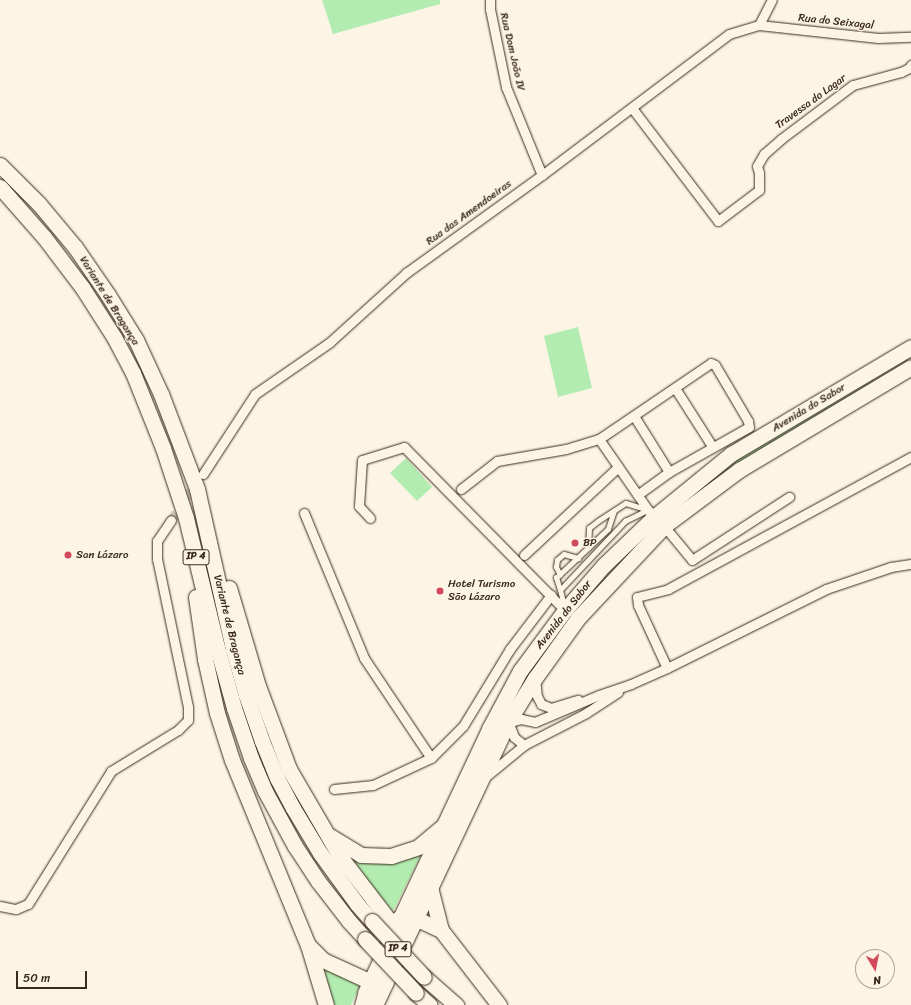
<!DOCTYPE html>
<meta charset="utf-8">
<style>
body{margin:0}
#map{position:relative;width:911px;height:1005px;overflow:hidden;background:#fcf5e5;font-family:Sriracha,sans-serif}
div>[style]{position:absolute}
[style*='--x']{left:calc(var(--x)*1px);top:calc(var(--y)*1px);width:calc(var(--w)*1px);rotate:calc(var(--a)*1deg)}
.green>*{inset:0;background:#b3ecb0}
.minor-tunnel>*{height:9px;margin-top:-4.5px;transform-origin:0;background:repeating-linear-gradient(90deg,#d5ccbd 0 9px,transparent 0 13.5px)}
.roads{filter:drop-shadow(0 0 1px #3b2a1e) drop-shadow(0 0 1px #3b2a1e)}
.service>*{height:4.5px;margin:-2.25px;padding:0 2.25px;transform-origin:2.25px;border-radius:2.25px;background:#fcf5e5}
.minor>*{height:9px;margin:-4.5px;padding:0 4.5px;transform-origin:4.5px;border-radius:4.5px;background:#fcf5e5}
.primary>*{height:15px;margin:-7.5px;padding:0 7.5px;transform-origin:7.5px;border-radius:7.5px;background:#fcf5e5}
.trunk>*{height:15px;margin:-7.5px;padding:0 7.5px;transform-origin:7.5px;border-radius:7.5px;background:#fcf5e5}
.bridges{filter:drop-shadow(0 0 1px #3b2a1e) drop-shadow(0 0 1px #3b2a1e)}
.trunk-bridge>*{height:15px;margin:-7.5px;padding:0 7.5px;transform-origin:7.5px;border-radius:7.5px;background:#fcf5e5}
.dots>*{width:11px;height:11px;translate:-50% -50%;box-sizing:border-box;border:2px solid #fcf5e5;border-radius:50%}
span{translate:-50% -50%;white-space:nowrap;text-align:center;line-height:1.15;-webkit-text-stroke:3px #fcf5e5;paint-order:stroke}
.shield-label span{padding:1px 3px;background:#fcf5e5;border:1px solid;border-radius:3px;-webkit-text-stroke-width:0}
.shield-label{font-size:10px;color:#3b2a1e;font-weight:700}
.street-label{font-size:11px;color:#3b2a1e}
.poi-label{font-size:11px;color:#3b2a1e}
.left{translate:0 -50%;text-align:left}
.north{position:absolute;left:855px;top:949px;width:40px;height:40px;box-sizing:border-box;background:#fcf5e5;border:1px solid #afa495;border-radius:50%;rotate:170deg;font-size:11px;font-weight:700;line-height:16px;text-align:center;color:#3b2a1e}
.north::after{content:'';display:block;margin:auto;width:14px;height:18px;background:#d1495b;clip-path:polygon(50% 0,100% 100%,50% 72%,0 100%)}
.scale{position:absolute;left:16px;top:971px;width:71px;height:18px;box-sizing:border-box;border:2px solid #3b2a1e;border-top:0;padding-left:5px;font-size:12px;line-height:14px;white-space:nowrap;color:#3b2a1e;-webkit-text-stroke:3px #fcf5e5;paint-order:stroke}
</style>
<div id="map">
<div class="green">
<div style="clip-path:polygon(322px 0,440px 0,440px 4px,333px 34px)"></div>
<div style="clip-path:polygon(578px 327px,592px 388px,558px 397px,544px 336px)"></div>
<div style="clip-path:polygon(871px 377px,874px 381px,681px 506px,681px 502px,725px 469px,734px 459px)"></div>
<div style="clip-path:polygon(406px 458px,432px 487px,417px 501px,390px 473px)"></div>
<div style="clip-path:polygon(422px 853px,393px 911px,372px 887px,352px 859px,369px 862px)"></div>
<div style="clip-path:polygon(323px 967px,359px 983px,360px 986px,351px 1005px,334px 1005px)"></div>
</div>
<div class="minor-tunnel">
<div style="--x:171;--y:520;--w:45;--a:-56"></div>
</div>
<div class="roads">
<div class="service">
<div style="--x:588;--y:548;--w:20;--a:-87"></div>
<div style="--x:589;--y:528;--w:11;--a:-38"></div>
<div style="--x:598;--y:521;--w:33;--a:-33"></div>
<div style="--x:626;--y:503;--w:21;--a:17"></div>
<div style="--x:560;--y:575;--w:9;--a:-117"></div>
<div style="--x:556;--y:567;--w:7;--a:-82"></div>
<div style="--x:557;--y:560;--w:9;--a:-41"></div>
<div style="--x:564;--y:554;--w:15;--a:16"></div>
<div style="--x:560;--y:590;--w:13;--a:-108"></div>
<div style="--x:556;--y:578;--w:71;--a:-43.3"></div>
<div style="--x:608;--y:529;--w:19;--a:-72"></div>
<div style="--x:564;--y:606;--w:16;--a:-104"></div>
<div style="--x:560;--y:590;--w:95;--a:-46.7"></div>
<div style="--x:625;--y:521;--w:25;--a:-26"></div>
</div>
<div class="minor">
<div style="--x:490;--y:0;--w:9;--a:90"></div>
<div style="--x:490;--y:9;--w:80;--a:78.4"></div>
<div style="--x:506;--y:87;--w:95;--a:67.8"></div>
<div style="--x:759;--y:25;--w:28;--a:-63"></div>
<div style="--x:632;--y:108;--w:142;--a:52.7"></div>
<div style="--x:718;--y:221;--w:51;--a:-37.1"></div>
<div style="--x:759;--y:190;--w:17;--a:-90"></div>
<div style="--x:759;--y:173;--w:7;--a:-106"></div>
<div style="--x:757;--y:166;--w:14;--a:-60"></div>
<div style="--x:764;--y:154;--w:23;--a:-41"></div>
<div style="--x:781;--y:139;--w:90;--a:-36.9"></div>
<div style="--x:853;--y:85;--w:50;--a:-15.2"></div>
<div style="--x:901;--y:72;--w:9;--a:-27"></div>
<div style="--x:909;--y:68;--w:4;--a:-56"></div>
<div style="--x:675;--y:388;--w:69;--a:57.5"></div>
<div style="--x:634;--y:416;--w:66;--a:58"></div>
<div style="--x:599;--y:439;--w:135;--a:-34.2"></div>
<div style="--x:711;--y:363;--w:4;--a:27"></div>
<div style="--x:715;--y:365;--w:65;--a:59.5"></div>
<div style="--x:748;--y:421;--w:6;--a:81"></div>
<div style="--x:749;--y:427;--w:92;--a:150.6"></div>
<div style="--x:669;--y:472;--w:39;--a:144"></div>
<div style="--x:203;--y:474;--w:95;--a:-57"></div>
<div style="--x:255;--y:394;--w:91;--a:-34.7"></div>
<div style="--x:330;--y:342;--w:103;--a:-42.2"></div>
<div style="--x:406;--y:273;--w:168;--a:-35.8"></div>
<div style="--x:542;--y:175;--w:234;--a:-37"></div>
<div style="--x:729;--y:34;--w:31;--a:-17"></div>
<div style="--x:759;--y:25;--w:120;--a:6.2"></div>
<div style="--x:878;--y:38;--w:33;--a:-2"></div>
<div style="--x:461;--y:489;--w:46;--a:-37.9"></div>
<div style="--x:497;--y:461;--w:70;--a:-9.9"></div>
<div style="--x:566;--y:449;--w:34;--a:-17"></div>
<div style="--x:599;--y:439;--w:86;--a:55.4"></div>
<div style="--x:648;--y:510;--w:23;--a:45"></div>
<div style="--x:664;--y:526;--w:44;--a:50.5"></div>
<div style="--x:692;--y:560;--w:116;--a:-33"></div>
<div style="--x:304;--y:513;--w:157;--a:67.5"></div>
<div style="--x:364;--y:658;--w:120;--a:56.2"></div>
<div style="--x:370;--y:518;--w:16;--a:-133"></div>
<div style="--x:359;--y:506;--w:46;--a:-86.3"></div>
<div style="--x:362;--y:460;--w:44;--a:-17.2"></div>
<div style="--x:404;--y:447;--w:229;--a:45.4"></div>
<div style="--x:524;--y:555;--w:129;--a:-43.1"></div>
<div style="--x:667;--y:668;--w:69;--a:-114.7"></div>
<div style="--x:638;--y:605;--w:8;--a:-97"></div>
<div style="--x:637;--y:597;--w:32;--a:-14"></div>
<div style="--x:668;--y:589;--w:277;--a:-28.5"></div>
<div style="--x:535;--y:678;--w:18;--a:84"></div>
<div style="--x:537;--y:696;--w:9;--a:63"></div>
<div style="--x:541;--y:704;--w:11;--a:22"></div>
<div style="--x:551;--y:708;--w:28;--a:-17"></div>
<div style="--x:508;--y:721;--w:17;--a:69"></div>
<div style="--x:514;--y:737;--w:13;--a:39"></div>
<div style="--x:506;--y:723;--w:16;--a:-15"></div>
<div style="--x:521;--y:719;--w:14;--a:12"></div>
<div style="--x:535;--y:722;--w:69;--a:-22.9"></div>
<div style="--x:599;--y:695;--w:34;--a:-19"></div>
<div style="--x:631;--y:684;--w:39;--a:-24"></div>
<div style="--x:667;--y:668;--w:178;--a:-26.4"></div>
<div style="--x:826;--y:589;--w:69;--a:-18.7"></div>
<div style="--x:891;--y:567;--w:20;--a:-9"></div>
<div style="--x:484;--y:778;--w:52;--a:-39.5"></div>
<div style="--x:524;--y:745;--w:70;--a:-27.3"></div>
<div style="--x:586;--y:713;--w:38;--a:-33"></div>
<div style="--x:334;--y:789;--w:39;--a:-6"></div>
<div style="--x:373;--y:785;--w:64;--a:-25"></div>
<div style="--x:431;--y:758;--w:45;--a:-45"></div>
<div style="--x:463;--y:726;--w:90;--a:-58.6"></div>
<div style="--x:510;--y:649;--w:68;--a:-52.8"></div>
<div style="--x:0;--y:906;--w:16;--a:11"></div>
<div style="--x:16;--y:909;--w:13;--a:-23"></div>
<div style="--x:28;--y:904;--w:157;--a:-58"></div>
<div style="--x:111;--y:771;--w:79;--a:-31.5"></div>
<div style="--x:178;--y:730;--w:14;--a:-45"></div>
<div style="--x:188;--y:720;--w:13;--a:-90"></div>
<div style="--x:188;--y:707;--w:151;--a:-101.8"></div>
<div style="--x:157;--y:559;--w:18;--a:-90"></div>
<div style="--x:157;--y:541;--w:25;--a:-56"></div>
</div>
<div class="primary">
<div style="--x:365;--y:993;--w:292;--a:-64.8"></div>
<div style="--x:489;--y:729;--w:66;--a:-61.9"></div>
<div style="--x:520;--y:671;--w:76;--a:-53.6"></div>
<div style="--x:565;--y:610;--w:58;--a:-49.2"></div>
<div style="--x:603;--y:566;--w:72;--a:-43.9"></div>
<div style="--x:655;--y:516;--w:98;--a:-39.2"></div>
<div style="--x:731;--y:454;--w:209;--a:-30.7"></div>
<div style="--x:375;--y:1005;--w:313;--a:-64.8"></div>
<div style="--x:508;--y:722;--w:52;--a:-58.5"></div>
<div style="--x:535;--y:678;--w:74;--a:-54.4"></div>
<div style="--x:578;--y:618;--w:126;--a:-46.9"></div>
<div style="--x:664;--y:526;--w:94;--a:-36.7"></div>
<div style="--x:739;--y:470;--w:200;--a:-30.9"></div>
</div>
<div class="trunk">
<div style="--x:0;--y:165;--w:55;--a:45"></div>
<div style="--x:39;--y:204;--w:56;--a:50.1"></div>
<div style="--x:75;--y:247;--w:58;--a:55.5"></div>
<div style="--x:108;--y:295;--w:53;--a:58.1"></div>
<div style="--x:136;--y:340;--w:60;--a:65.2"></div>
<div style="--x:161;--y:394;--w:102;--a:69.2"></div>
<div style="--x:197;--y:489;--w:164;--a:77.3"></div>
<div style="--x:233;--y:649;--w:48;--a:74.2"></div>
<div style="--x:246;--y:695;--w:49;--a:70.8"></div>
<div style="--x:262;--y:741;--w:40;--a:68"></div>
<div style="--x:277;--y:778;--w:34;--a:62"></div>
<div style="--x:293;--y:808;--w:52;--a:59"></div>
<div style="--x:320;--y:853;--w:63;--a:54"></div>
<div style="--x:357;--y:904;--w:23;--a:49"></div>
<div style="--x:0;--y:187;--w:67;--a:48.7"></div>
<div style="--x:44;--y:237;--w:63;--a:52.8"></div>
<div style="--x:82;--y:287;--w:59;--a:57.4"></div>
<div style="--x:114;--y:337;--w:41;--a:62.2"></div>
<div style="--x:133;--y:373;--w:81;--a:68.2"></div>
<div style="--x:163;--y:448;--w:74;--a:71.8"></div>
<div style="--x:186;--y:518;--w:133;--a:76.5"></div>
<div style="--x:217;--y:647;--w:63;--a:74.4"></div>
<div style="--x:234;--y:708;--w:53;--a:71.2"></div>
<div style="--x:251;--y:758;--w:36;--a:67"></div>
<div style="--x:265;--y:791;--w:63;--a:61.4"></div>
<div style="--x:295;--y:846;--w:42;--a:56.7"></div>
<div style="--x:318;--y:881;--w:51;--a:52.2"></div>
<div style="--x:349;--y:921;--w:24;--a:48"></div>
<div style="--x:229;--y:588;--w:102;--a:73.5"></div>
<div style="--x:258;--y:686;--w:89;--a:69.5"></div>
<div style="--x:289;--y:769;--w:99;--a:59.8"></div>
<div style="--x:339;--y:855;--w:92;--a:52.5"></div>
<div style="--x:395;--y:928;--w:17;--a:59"></div>
<div style="--x:196;--y:597;--w:63;--a:81.7"></div>
<div style="--x:205;--y:659;--w:55;--a:77.5"></div>
<div style="--x:217;--y:713;--w:49;--a:72.3"></div>
<div style="--x:232;--y:760;--w:200;--a:67.7"></div>
<div style="--x:308;--y:945;--w:63;--a:73.3"></div>
<div style="--x:328;--y:835;--w:39;--a:31"></div>
<div style="--x:361;--y:855;--w:30;--a:2"></div>
<div style="--x:391;--y:856;--w:28;--a:-18"></div>
<div style="--x:418;--y:847;--w:34;--a:-40"></div>
<div style="--x:430;--y:887;--w:44;--a:75.7"></div>
<div style="--x:441;--y:930;--w:95;--a:52.3"></div>
<div style="--x:399;--y:918;--w:16;--a:0"></div>
<div style="--x:415;--y:918;--w:29;--a:25"></div>
<div style="--x:310;--y:947;--w:18;--a:45"></div>
<div style="--x:323;--y:960;--w:53;--a:24.6"></div>
<div style="--x:371;--y:982;--w:8;--a:7"></div>
<div style="--x:379;--y:983;--w:7;--a:-16"></div>
<div style="--x:424;--y:977;--w:43;--a:41.2"></div>
<div style="--x:416;--y:993;--w:18;--a:41"></div>
<div style="--x:362;--y:1005;--w:10;--a:-73"></div>
</div>
</div>
<div class="bridges">
<div class="trunk-bridge">
<div style="--x:372;--y:921;--w:76;--a:47.1"></div>
<div style="--x:365;--y:939;--w:74;--a:46.6"></div>
</div>
</div>
<div class="dots">
<div style="left:575px;top:543px;background:#d1495b"></div>
<div style="left:68px;top:555px;background:#d1495b"></div>
<div style="left:440px;top:591px;background:#d1495b"></div>
</div>
<div class="shield-label">
<span style="left:196px;top:557px">IP 4</span>
<span style="left:398px;top:949px">IP 4</span>
</div>
<div class="street-label">
<span style="left:836px;top:22px;rotate:6deg">Rua do Seixagal</span>
<span style="left:512px;top:52px;rotate:77deg">Rua Dom João IV</span>
<span style="left:811px;top:102px;rotate:-36deg">Travessa do Lagar</span>
<span style="left:469px;top:213px;rotate:-36deg">Rua das Amendoeiras</span>
<span style="left:109px;top:301px;rotate:58deg">Variante de Bragança</span>
<span style="left:809px;top:408px;rotate:-31deg">Avenida do Sabor</span>
<span style="left:564px;top:615px;rotate:-52deg">Avenida do Sabor</span>
<span style="left:229px;top:625px;rotate:76deg">Variante de Bragança</span>
</div>
<div class="poi-label">
<span class="left" style="left:583px;top:543px">BP</span>
<span class="left" style="left:76px;top:555px">San Lázaro</span>
<span class="left" style="left:448px;top:591px">Hotel Turismo<br>São Lázaro</span>
</div>
<div class="north">N</div>
<div class="scale">50 m</div>
</div>
